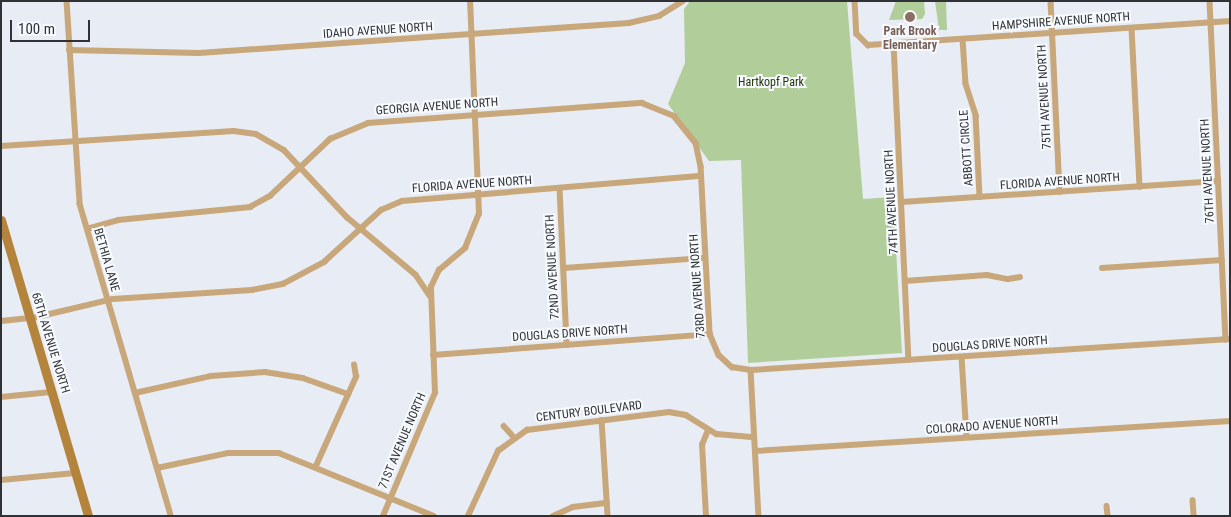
<!DOCTYPE html>
<style>
body{margin:0}
#map{position:relative;width:1231px;height:517px;overflow:hidden;background:#e8ecf4;font-family:"Roboto Condensed",sans-serif}
div>[style]{position:absolute}
[style*='--x']{left:calc(var(--x)*1px);top:calc(var(--y)*1px);width:calc(var(--w)*1px);rotate:calc(var(--a)*1deg)}
.green>*{inset:0;background:#b1cd99}
.street>*{height:5.5px;margin:-2.75px;padding:0 2.75px;transform-origin:2.75px;border-radius:2.75px;background:#c8a77b}
.secondary>*{height:9px;margin:-4.5px;padding:0 4.5px;transform-origin:4.5px;border-radius:4.5px;background:#b4833c}
.dots>*{width:14px;height:14px;translate:-50% -50%;box-sizing:border-box;border:2px solid #f7fafe;border-radius:50%}
span{translate:-50% -50%;white-space:nowrap;text-align:center;line-height:1.15;-webkit-text-stroke:4px #f7fafe;paint-order:stroke}
.street-label{font-size:12px;color:#303235}
.education-label{font-size:12px;color:#785e54;font-weight:700}
.park-label{font-size:12px;color:#233809}
.frame{position:absolute;inset:0;border:2px solid #303235;pointer-events:none}
.scale{position:absolute;left:10px;top:20px;width:80px;height:22px;box-sizing:border-box;border:2px solid #303235;border-top:0;padding-left:6px;font-size:15px;line-height:18px;white-space:nowrap;color:#303235;-webkit-text-stroke:4px #f7fafe;paint-order:stroke}
</style>
<div id="map">
<div class="green">
<div style="clip-path:polygon(690px 1px,847px 1px,863px 199px,893px 197px,902px 353px,748px 363px,741px 160px,709px 161px,668px 104px,685px 63px,684px 9px)"></div>
<div style="clip-path:polygon(896px 1px,924px 1px,925px 14px,922px 19px,889px 20px)"></div>
<div style="clip-path:polygon(935px 1px,946px 1px,947px 30px,939px 30px)"></div>
</div>
<div class="street">
<div style="--x:67;--y:1;--w:203;--a:86.3"></div>
<div style="--x:80;--y:204;--w:325;--a:73.7"></div>
<div style="--x:855;--y:1;--w:33;--a:87"></div>
<div style="--x:857;--y:34;--w:16;--a:45"></div>
<div style="--x:868;--y:45;--w:363;--a:-3.8"></div>
<div style="--x:1051;--y:1;--w:191;--a:87.3"></div>
<div style="--x:1210;--y:1;--w:339;--a:87.3"></div>
<div style="--x:1132;--y:28;--w:159;--a:87.1"></div>
<div style="--x:963;--y:39;--w:45;--a:86.2"></div>
<div style="--x:966;--y:84;--w:33;--a:72"></div>
<div style="--x:976;--y:115;--w:82;--a:87.2"></div>
<div style="--x:894;--y:44;--w:316;--a:87.3"></div>
<div style="--x:69;--y:50;--w:130;--a:1.3"></div>
<div style="--x:199;--y:53;--w:431;--a:-4"></div>
<div style="--x:629;--y:23;--w:31;--a:-13"></div>
<div style="--x:659;--y:16;--w:28;--a:-32"></div>
<div style="--x:1;--y:146;--w:233;--a:-3.7"></div>
<div style="--x:234;--y:131;--w:22;--a:8"></div>
<div style="--x:256;--y:134;--w:32;--a:30"></div>
<div style="--x:284;--y:150;--w:92;--a:46.8"></div>
<div style="--x:347;--y:217;--w:90;--a:40"></div>
<div style="--x:416;--y:275;--w:25;--a:56"></div>
<div style="--x:560;--y:188;--w:157;--a:87.4"></div>
<div style="--x:902;--y:202;--w:317;--a:-3.8"></div>
<div style="--x:87;--y:229;--w:32;--a:-16"></div>
<div style="--x:118;--y:220;--w:133;--a:-5.6"></div>
<div style="--x:250;--y:207;--w:23;--a:-29"></div>
<div style="--x:270;--y:196;--w:83;--a:-43.5"></div>
<div style="--x:330;--y:139;--w:41;--a:-22.8"></div>
<div style="--x:368;--y:123;--w:275;--a:-4.2"></div>
<div style="--x:642;--y:103;--w:35;--a:22"></div>
<div style="--x:674;--y:116;--w:35;--a:51"></div>
<div style="--x:696;--y:143;--w:24;--a:78"></div>
<div style="--x:701;--y:166;--w:168;--a:86.9"></div>
<div style="--x:710;--y:334;--w:23;--a:67"></div>
<div style="--x:719;--y:355;--w:18;--a:43"></div>
<div style="--x:732;--y:367;--w:19;--a:9"></div>
<div style="--x:751;--y:370;--w:480;--a:-3.7"></div>
<div style="--x:564;--y:268;--w:141;--a:-4.1"></div>
<div style="--x:1102;--y:268;--w:120;--a:-3.8"></div>
<div style="--x:905;--y:281;--w:82;--a:-4.2"></div>
<div style="--x:987;--y:275;--w:21;--a:11"></div>
<div style="--x:1008;--y:279;--w:12;--a:-9"></div>
<div style="--x:1;--y:321;--w:36;--a:-6"></div>
<div style="--x:37;--y:317;--w:78;--a:-13.3"></div>
<div style="--x:113;--y:299;--w:139;--a:-3.7"></div>
<div style="--x:252;--y:290;--w:32;--a:-11"></div>
<div style="--x:283;--y:284;--w:47;--a:-28.2"></div>
<div style="--x:324;--y:262;--w:77;--a:-42.4"></div>
<div style="--x:381;--y:210;--w:23;--a:-23"></div>
<div style="--x:402;--y:201;--w:300;--a:-4.8"></div>
<div style="--x:433;--y:355;--w:278;--a:-4.3"></div>
<div style="--x:962;--y:357;--w:80;--a:86.4"></div>
<div style="--x:751;--y:370;--w:146;--a:86.9"></div>
<div style="--x:135;--y:393;--w:78;--a:-12.6"></div>
<div style="--x:211;--y:376;--w:54;--a:-4.2"></div>
<div style="--x:265;--y:372;--w:38;--a:9"></div>
<div style="--x:303;--y:378;--w:48;--a:19.6"></div>
<div style="--x:1;--y:397;--w:50;--a:-5.7"></div>
<div style="--x:602;--y:420;--w:96;--a:86.4"></div>
<div style="--x:504;--y:426;--w:15;--a:48"></div>
<div style="--x:755;--y:451;--w:476;--a:-3.6"></div>
<div style="--x:316;--y:466;--w:98;--a:-65.8"></div>
<div style="--x:356;--y:377;--w:12;--a:-99"></div>
<div style="--x:157;--y:468;--w:73;--a:-11.9"></div>
<div style="--x:228;--y:453;--w:51;--a:0"></div>
<div style="--x:279;--y:453;--w:167;--a:22.1"></div>
<div style="--x:1;--y:480;--w:74;--a:-5.4"></div>
<div style="--x:1193;--y:500;--w:16;--a:86"></div>
<div style="--x:1107;--y:506;--w:10;--a:84"></div>
<div style="--x:383;--y:516;--w:134;--a:-67.1"></div>
<div style="--x:435;--y:393;--w:106;--a:-92.2"></div>
<div style="--x:431;--y:287;--w:19;--a:-65"></div>
<div style="--x:439;--y:270;--w:34;--a:-40"></div>
<div style="--x:465;--y:248;--w:37;--a:-68"></div>
<div style="--x:479;--y:214;--w:213;--a:-92.4"></div>
<div style="--x:468;--y:516;--w:72;--a:-65.2"></div>
<div style="--x:498;--y:451;--w:36;--a:-36"></div>
<div style="--x:527;--y:430;--w:143;--a:-7.2"></div>
<div style="--x:669;--y:412;--w:17;--a:10"></div>
<div style="--x:686;--y:415;--w:36;--a:32"></div>
<div style="--x:717;--y:434;--w:37;--a:5"></div>
<div style="--x:553;--y:516;--w:22;--a:-24"></div>
<div style="--x:573;--y:507;--w:34;--a:-7"></div>
<div style="--x:706;--y:516;--w:71;--a:-93.2"></div>
<div style="--x:702;--y:445;--w:16;--a:-68"></div>
</div>
<div class="secondary">
<div style="--x:1;--y:220;--w:309;--a:73.6"></div>
</div>
<div class="dots">
<div style="left:910px;top:17px;background:#8d6e63"></div>
</div>
<div class="street-label">
<span style="left:1061px;top:22px;rotate:-4deg">HAMPSHIRE AVENUE NORTH</span>
<span style="left:378px;top:31px;rotate:-4deg">IDAHO AVENUE NORTH</span>
<span style="left:1045px;top:97px;rotate:-93deg">75TH AVENUE NORTH</span>
<span style="left:437px;top:107px;rotate:-4deg">GEORGIA AVENUE NORTH</span>
<span style="left:967px;top:148px;rotate:-94deg">ABBOTT CIRCLE</span>
<span style="left:1208px;top:171px;rotate:-93deg">76TH AVENUE NORTH</span>
<span style="left:1060px;top:182px;rotate:-4deg">FLORIDA AVENUE NORTH</span>
<span style="left:472px;top:185px;rotate:-4deg">FLORIDA AVENUE NORTH</span>
<span style="left:892px;top:202px;rotate:-93deg">74TH AVENUE NORTH</span>
<span style="left:106px;top:260px;rotate:74deg">BETHIA LANE</span>
<span style="left:553px;top:267px;rotate:-93deg">72ND AVENUE NORTH</span>
<span style="left:698px;top:286px;rotate:-94deg">73RD AVENUE NORTH</span>
<span style="left:570px;top:334px;rotate:-4deg">DOUGLAS DRIVE NORTH</span>
<span style="left:50px;top:343px;rotate:73deg">68TH AVENUE NORTH</span>
<span style="left:990px;top:345px;rotate:-4deg">DOUGLAS DRIVE NORTH</span>
<span style="left:589px;top:412px;rotate:-7deg">CENTURY BOULEVARD</span>
<span style="left:992px;top:426px;rotate:-4deg">COLORADO AVENUE NORTH</span>
<span style="left:403px;top:441px;rotate:-67deg">71ST AVENUE NORTH</span>
</div>
<div class="education-label">
<span style="left:910px;top:39px">Park Brook<br>Elementary</span>
</div>
<div class="park-label">
<span style="left:771px;top:83px">Hartkopf Park</span>
</div>
<div class="frame"></div>
<div class="scale">100 m</div>
</div>
